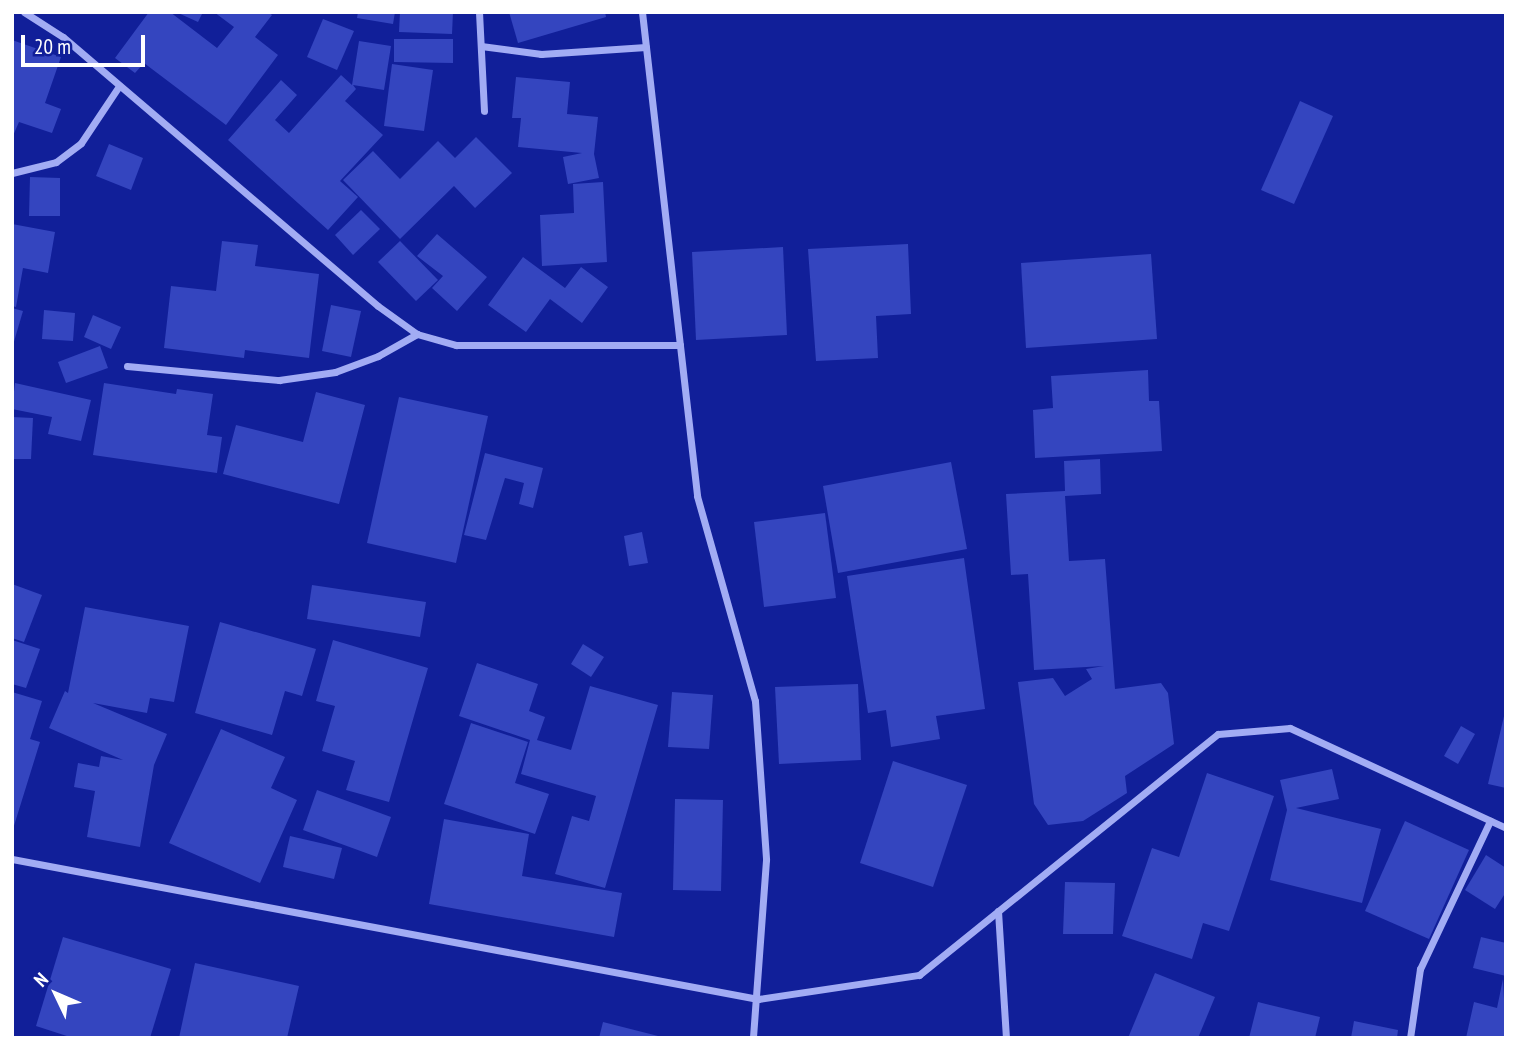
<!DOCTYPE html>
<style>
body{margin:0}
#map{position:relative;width:1518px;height:1050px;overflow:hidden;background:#111f99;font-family:"PT Sans Narrow",sans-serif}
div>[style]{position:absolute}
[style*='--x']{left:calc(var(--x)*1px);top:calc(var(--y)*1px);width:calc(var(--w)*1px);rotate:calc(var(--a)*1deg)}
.building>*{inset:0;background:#3445bf}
.minor>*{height:7px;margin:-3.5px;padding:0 3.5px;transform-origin:3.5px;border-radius:3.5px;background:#a2acf4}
span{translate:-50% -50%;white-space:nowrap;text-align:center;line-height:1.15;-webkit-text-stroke:5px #111f99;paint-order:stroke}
.frame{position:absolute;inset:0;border:14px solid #fff;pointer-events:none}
.north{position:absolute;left:21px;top:959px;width:70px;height:70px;-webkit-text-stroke:5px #111f99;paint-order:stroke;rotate:314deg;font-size:19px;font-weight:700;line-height:28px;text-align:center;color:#fff}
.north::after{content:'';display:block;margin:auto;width:24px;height:32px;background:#fff;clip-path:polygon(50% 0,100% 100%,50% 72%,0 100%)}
.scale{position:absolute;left:21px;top:35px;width:124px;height:32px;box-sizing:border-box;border:4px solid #fff;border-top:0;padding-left:9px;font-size:21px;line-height:24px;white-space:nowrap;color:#fff;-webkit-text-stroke:5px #111f99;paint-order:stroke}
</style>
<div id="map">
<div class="building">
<div style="clip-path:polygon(149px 12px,170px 12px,217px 48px,234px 27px,214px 12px,268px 12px,272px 15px,255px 37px,278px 55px,226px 125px,144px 63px,135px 73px,115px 58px)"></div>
<div style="clip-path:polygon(176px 12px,203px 12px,198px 22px)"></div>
<div style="clip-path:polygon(358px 12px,395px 12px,393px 24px,357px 18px)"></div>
<div style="clip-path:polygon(400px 12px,453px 12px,452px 34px,399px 32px)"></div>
<div style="clip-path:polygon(509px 12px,605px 12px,606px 17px,518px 43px)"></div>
<div style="clip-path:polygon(323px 19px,354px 31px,337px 70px,307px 57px)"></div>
<div style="clip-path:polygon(394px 39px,453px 39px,453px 63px,394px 62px)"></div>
<div style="clip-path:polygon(12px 40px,61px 57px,45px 103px,61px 109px,52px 133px,19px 122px,12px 138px)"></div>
<div style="clip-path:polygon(359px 41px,391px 46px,384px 90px,353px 85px,356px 89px,345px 101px,383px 135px,340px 181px,358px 197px,328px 230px,228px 140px,281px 80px,297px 95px,275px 120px,289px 133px,341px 75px,352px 85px)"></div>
<div style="clip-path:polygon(392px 64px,433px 70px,424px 131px,384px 126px)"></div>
<div style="clip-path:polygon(516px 77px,570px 82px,567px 114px,598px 117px,594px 154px,599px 178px,568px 184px,563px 157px,582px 153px,518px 147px,521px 118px,512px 118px)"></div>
<div style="clip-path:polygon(1300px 101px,1333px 116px,1294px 204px,1261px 190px)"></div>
<div style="clip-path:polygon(476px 137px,512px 173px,475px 208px,454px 186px,400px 239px,343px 180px,373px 151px,400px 179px,438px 141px,455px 158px)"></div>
<div style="clip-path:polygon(109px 144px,143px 158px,131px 190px,96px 176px)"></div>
<div style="clip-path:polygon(30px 177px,60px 178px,60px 216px,29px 216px)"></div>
<div style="clip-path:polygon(603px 182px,607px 262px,542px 266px,540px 215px,574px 213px,573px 184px)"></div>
<div style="clip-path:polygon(361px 210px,380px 229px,353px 255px,335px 235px)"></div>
<div style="clip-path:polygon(12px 224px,55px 232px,48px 273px,23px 268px,16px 307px,12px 306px)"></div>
<div style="clip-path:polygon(437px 234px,487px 277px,457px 311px,432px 288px,443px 276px,417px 256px)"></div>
<div style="clip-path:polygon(222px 241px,258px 245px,255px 266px,319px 274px,309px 358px,245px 350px,244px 358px,164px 348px,171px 286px,216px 291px)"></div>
<div style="clip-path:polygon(400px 241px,438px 280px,416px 301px,378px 262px)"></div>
<div style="clip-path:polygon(908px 244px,911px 314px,876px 316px,878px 358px,816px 361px,808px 249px)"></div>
<div style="clip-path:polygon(783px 247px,787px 335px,696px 340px,692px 252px)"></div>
<div style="clip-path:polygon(1151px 254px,1157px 339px,1026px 348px,1021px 263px)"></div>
<div style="clip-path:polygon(523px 257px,565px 288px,581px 267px,608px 287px,582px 323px,550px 299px,526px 332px,488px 305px)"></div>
<div style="clip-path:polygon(331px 305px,361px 311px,351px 357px,322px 351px)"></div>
<div style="clip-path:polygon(12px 308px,23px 311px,13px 345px,12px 345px)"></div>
<div style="clip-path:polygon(44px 310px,75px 313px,73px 341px,42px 339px)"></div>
<div style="clip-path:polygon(93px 315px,121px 327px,111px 349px,84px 337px)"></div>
<div style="clip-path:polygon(100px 346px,108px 368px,66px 383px,58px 362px)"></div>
<div style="clip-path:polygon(1148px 370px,1149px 401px,1159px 401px,1162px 451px,1035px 458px,1033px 410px,1053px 408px,1051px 376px)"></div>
<div style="clip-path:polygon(15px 383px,91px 400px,81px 441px,48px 434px,52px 417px,12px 409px)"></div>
<div style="clip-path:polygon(104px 383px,176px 394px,177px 389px,213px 394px,207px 435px,222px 437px,217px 473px,93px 455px)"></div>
<div style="clip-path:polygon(316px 392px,365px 405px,339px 504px,223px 474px,236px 425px,303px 442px)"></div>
<div style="clip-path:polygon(399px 397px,488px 416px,456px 563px,367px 543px)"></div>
<div style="clip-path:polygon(12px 417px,33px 418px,31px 459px,12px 459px)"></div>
<div style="clip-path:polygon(485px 453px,543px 468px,533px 508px,519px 504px,524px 483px,505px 478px,486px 540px,464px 535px)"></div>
<div style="clip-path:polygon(1100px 459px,1101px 494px,1065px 496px,1069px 561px,1105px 559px,1115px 689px,1161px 683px,1168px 693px,1174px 744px,1125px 776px,1127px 793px,1083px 821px,1048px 825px,1034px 804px,1018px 682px,1053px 678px,1065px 696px,1092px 679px,1086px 669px,1104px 666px,1034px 670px,1028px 574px,1011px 575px,1006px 494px,1065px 491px,1064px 461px)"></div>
<div style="clip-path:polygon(951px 462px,967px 549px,838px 573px,823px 486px)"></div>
<div style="clip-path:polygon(825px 513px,836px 598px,764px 607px,754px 522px)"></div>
<div style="clip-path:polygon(642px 532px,648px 563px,629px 566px,624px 536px)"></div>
<div style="clip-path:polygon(964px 558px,985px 709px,936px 716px,940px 739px,891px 747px,886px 710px,868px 713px,847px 576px)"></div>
<div style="clip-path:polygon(12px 584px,42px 595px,24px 642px,12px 638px)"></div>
<div style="clip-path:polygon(312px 585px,426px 602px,420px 637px,307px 619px)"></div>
<div style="clip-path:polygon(85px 607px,189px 626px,174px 702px,150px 698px,147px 713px,93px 703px,167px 734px,154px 765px,140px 847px,87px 837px,95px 791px,74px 787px,78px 763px,99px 767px,101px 756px,123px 760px,49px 728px,65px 691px,68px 693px)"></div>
<div style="clip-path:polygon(220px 622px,316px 649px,302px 696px,285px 691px,272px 735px,195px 713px)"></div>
<div style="clip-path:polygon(12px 640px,40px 649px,26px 688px,12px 684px)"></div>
<div style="clip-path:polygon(333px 640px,428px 668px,389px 802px,346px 790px,355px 761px,322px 751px,335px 706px,316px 701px)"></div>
<div style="clip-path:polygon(583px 644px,604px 657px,591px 677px,571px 664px)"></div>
<div style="clip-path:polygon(477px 663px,538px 684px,529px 711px,545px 717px,537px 740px,571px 750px,590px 686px,658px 705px,605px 888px,555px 874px,572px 816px,589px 821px,596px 796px,521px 774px,530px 740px,459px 716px)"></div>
<div style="clip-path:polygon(858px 684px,861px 760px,779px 764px,775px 687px)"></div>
<div style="clip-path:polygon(12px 692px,42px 701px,30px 739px,40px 742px,13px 829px)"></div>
<div style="clip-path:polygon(672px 692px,713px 695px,709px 749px,668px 747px)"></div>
<div style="clip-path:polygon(1505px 712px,1506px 712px,1506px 788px,1488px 784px)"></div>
<div style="clip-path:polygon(471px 723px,528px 742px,515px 783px,549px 794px,535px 834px,444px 804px)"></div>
<div style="clip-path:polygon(1461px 726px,1475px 734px,1458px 764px,1444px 756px)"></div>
<div style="clip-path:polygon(221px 729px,285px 757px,271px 788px,297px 800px,260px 883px,169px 843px)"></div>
<div style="clip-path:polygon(893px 761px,967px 785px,933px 887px,860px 863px)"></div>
<div style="clip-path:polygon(1332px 769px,1339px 799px,1296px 808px,1381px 829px,1362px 903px,1270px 880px,1287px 810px,1280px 780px)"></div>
<div style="clip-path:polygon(1207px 773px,1274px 796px,1229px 931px,1203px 923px,1192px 959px,1122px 936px,1152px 848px,1179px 857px)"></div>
<div style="clip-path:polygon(317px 790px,391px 817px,377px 857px,303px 830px)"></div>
<div style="clip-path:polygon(675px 799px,723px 800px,721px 891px,673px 890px)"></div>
<div style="clip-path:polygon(444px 819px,529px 834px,522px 876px,622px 893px,614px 937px,429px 904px)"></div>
<div style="clip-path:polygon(1405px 821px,1469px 850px,1429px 939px,1365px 911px)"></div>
<div style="clip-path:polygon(290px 836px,342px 848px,334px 879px,283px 867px)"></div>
<div style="clip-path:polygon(1486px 855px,1506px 868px,1506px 892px,1495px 909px,1465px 890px)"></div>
<div style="clip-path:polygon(1065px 882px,1115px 883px,1113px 934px,1063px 934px)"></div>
<div style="clip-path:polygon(63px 937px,171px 969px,150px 1038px,73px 1038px,36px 1026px)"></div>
<div style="clip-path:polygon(1481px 937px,1506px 943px,1506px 976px,1473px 968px)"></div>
<div style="clip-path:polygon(195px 963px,299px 986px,287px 1038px,179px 1038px)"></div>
<div style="clip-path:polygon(1155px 973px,1215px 997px,1198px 1038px,1128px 1038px)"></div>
<div style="clip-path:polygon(1503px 979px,1506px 1038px,1466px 1038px,1474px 1002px,1497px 1008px)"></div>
<div style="clip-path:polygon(1258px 1002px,1320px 1017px,1315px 1038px,1249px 1038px)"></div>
<div style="clip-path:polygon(1354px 1021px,1398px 1030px,1397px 1038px,1351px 1038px)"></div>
<div style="clip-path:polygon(603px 1022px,662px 1037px,662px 1038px,599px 1038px)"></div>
</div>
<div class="minor">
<div style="--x:24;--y:12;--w:46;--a:32.7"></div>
<div style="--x:63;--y:37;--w:414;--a:40.5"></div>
<div style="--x:378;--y:306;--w:48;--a:35.7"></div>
<div style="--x:417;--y:334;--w:41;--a:15.8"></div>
<div style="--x:456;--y:345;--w:224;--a:0"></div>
<div style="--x:479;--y:12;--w:99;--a:87.1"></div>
<div style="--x:642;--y:12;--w:487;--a:83.5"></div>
<div style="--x:697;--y:496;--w:213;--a:74.2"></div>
<div style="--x:755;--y:701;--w:159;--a:86"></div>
<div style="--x:766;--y:860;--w:178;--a:94.2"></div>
<div style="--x:481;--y:46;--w:61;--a:7.6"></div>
<div style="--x:541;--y:54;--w:105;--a:-3.8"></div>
<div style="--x:12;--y:173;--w:45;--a:-14"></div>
<div style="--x:56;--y:162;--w:31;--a:-37"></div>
<div style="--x:81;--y:143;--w:69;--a:-56.3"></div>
<div style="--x:127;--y:366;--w:153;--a:5.3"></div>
<div style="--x:279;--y:380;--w:57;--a:-8.1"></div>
<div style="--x:335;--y:372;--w:46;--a:-20.4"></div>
<div style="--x:378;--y:356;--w:45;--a:-29.4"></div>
<div style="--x:12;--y:859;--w:759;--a:10.63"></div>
<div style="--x:758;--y:999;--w:163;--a:-8.5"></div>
<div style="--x:919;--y:975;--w:384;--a:-38.9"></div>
<div style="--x:1218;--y:734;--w:72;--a:-4.8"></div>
<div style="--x:1290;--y:728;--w:238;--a:24.8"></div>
<div style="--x:998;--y:911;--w:127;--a:86.4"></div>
<div style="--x:1410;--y:1038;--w:70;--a:-81.8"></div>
<div style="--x:1420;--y:969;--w:164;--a:-64.7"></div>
</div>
<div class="frame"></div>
<div class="north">N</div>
<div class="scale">20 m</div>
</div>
